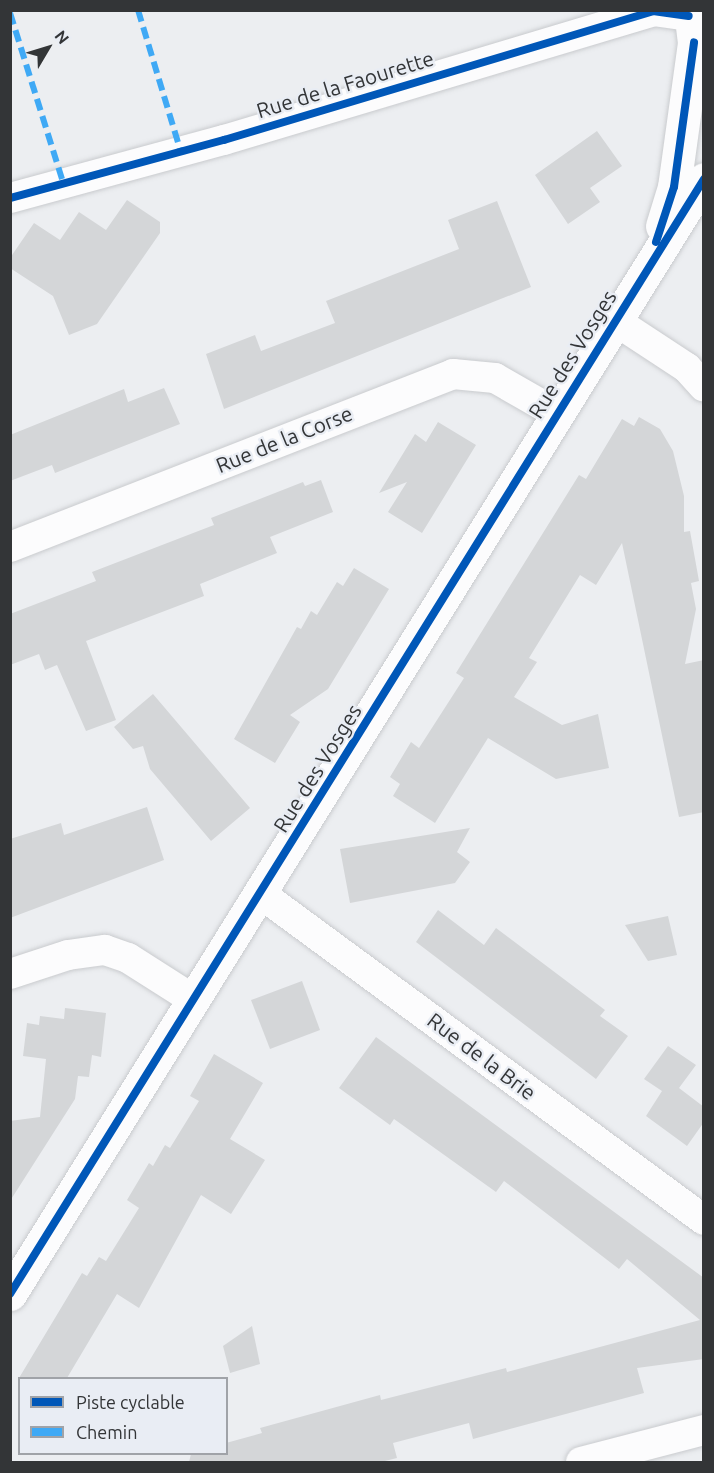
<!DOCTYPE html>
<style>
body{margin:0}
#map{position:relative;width:714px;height:1473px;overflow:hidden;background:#eceef1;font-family:Ubuntu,sans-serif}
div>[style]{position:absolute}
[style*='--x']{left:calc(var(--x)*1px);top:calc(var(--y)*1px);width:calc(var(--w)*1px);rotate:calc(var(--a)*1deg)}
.building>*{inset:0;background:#d4d6d8}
.roads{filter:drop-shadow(0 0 2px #c9cbce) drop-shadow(0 0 2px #c9cbce)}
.minor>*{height:30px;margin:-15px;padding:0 15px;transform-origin:15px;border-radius:15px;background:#fcfcfd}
.tertiary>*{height:33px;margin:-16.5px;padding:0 16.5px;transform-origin:16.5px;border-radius:16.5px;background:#fcfcfd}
.quiet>*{height:6px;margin-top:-3px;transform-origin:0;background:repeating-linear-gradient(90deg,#3fa9f5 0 12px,transparent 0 18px)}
.cycleway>*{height:8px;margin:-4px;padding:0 4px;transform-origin:4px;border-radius:4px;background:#0057b8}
span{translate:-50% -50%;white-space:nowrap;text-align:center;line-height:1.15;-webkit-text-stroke:4.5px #e9edf4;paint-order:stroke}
.street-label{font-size:21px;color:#333537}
.frame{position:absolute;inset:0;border:12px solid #333537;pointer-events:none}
.legend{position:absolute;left:18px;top:1377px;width:210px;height:78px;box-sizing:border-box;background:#e9edf4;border:2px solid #a0a3a8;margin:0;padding:8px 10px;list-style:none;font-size:18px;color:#333537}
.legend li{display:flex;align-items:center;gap:12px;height:30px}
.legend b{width:30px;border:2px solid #a0a3a8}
.north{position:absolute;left:18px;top:18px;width:60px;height:60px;-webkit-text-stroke:4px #e9edf4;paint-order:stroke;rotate:52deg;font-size:16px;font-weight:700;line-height:24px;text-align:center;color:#333537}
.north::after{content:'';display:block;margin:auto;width:21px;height:27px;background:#333537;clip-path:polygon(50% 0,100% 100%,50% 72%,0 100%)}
</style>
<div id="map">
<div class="building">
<div style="clip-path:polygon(597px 131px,622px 166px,590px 188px,600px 202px,568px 224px,535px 175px)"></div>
<div style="clip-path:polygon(127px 200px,160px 222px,160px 233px,97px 324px,69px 335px,53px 296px,10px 268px,10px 258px,34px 223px,60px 240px,79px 212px,106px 230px)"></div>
<div style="clip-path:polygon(497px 201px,531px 287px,224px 409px,206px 354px,255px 335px,261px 351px,335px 323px,326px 301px,459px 249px,448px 220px)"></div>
<div style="clip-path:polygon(164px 388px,180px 424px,55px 473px,52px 465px,10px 481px,10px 435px,124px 389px,128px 402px)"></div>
<div style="clip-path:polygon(639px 417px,660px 429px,673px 451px,684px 496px,684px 532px,690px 531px,699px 581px,691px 583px,696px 609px,685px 664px,704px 660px,704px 812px,679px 817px,622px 543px,596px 585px,580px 575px,529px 658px,537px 662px,514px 697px,562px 725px,598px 714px,609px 768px,556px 779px,488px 738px,435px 823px,393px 796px,400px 784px,390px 777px,411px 742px,419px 748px,464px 678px,456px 673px,579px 475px,586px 479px,622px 419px,634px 426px)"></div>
<div style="clip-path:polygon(438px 422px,476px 445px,422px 533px,388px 512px,407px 482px,379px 493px,415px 434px,426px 442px)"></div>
<div style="clip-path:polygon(321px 480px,333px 512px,270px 537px,277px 553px,200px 584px,204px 596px,86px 641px,116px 720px,86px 731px,57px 665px,45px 670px,39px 654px,10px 665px,10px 614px,96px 581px,92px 572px,214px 525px,211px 518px,303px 482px,305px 486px)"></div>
<div style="clip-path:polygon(354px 568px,389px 589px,328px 689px,290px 715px,300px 722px,275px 763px,234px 739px,297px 627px,301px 629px,311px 611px,317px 615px,337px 582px,343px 586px)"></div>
<div style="clip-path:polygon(153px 694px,250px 808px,211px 841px,150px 769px,143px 746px,133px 749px,114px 727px)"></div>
<div style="clip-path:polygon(147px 807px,164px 860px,10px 918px,10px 839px,61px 823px,64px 835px)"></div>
<div style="clip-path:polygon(470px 828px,457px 852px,470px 862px,455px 883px,350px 903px,340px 849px)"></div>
<div style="clip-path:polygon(438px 910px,484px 945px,496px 928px,605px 1010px,600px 1016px,628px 1036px,596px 1079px,416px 942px)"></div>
<div style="clip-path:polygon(668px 916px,677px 955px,648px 961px,625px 925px)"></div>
<div style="clip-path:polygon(302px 981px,320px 1030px,270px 1049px,251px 1000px)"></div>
<div style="clip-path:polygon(65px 1008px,106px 1013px,101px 1057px,92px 1055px,89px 1077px,78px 1076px,75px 1099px,10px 1201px,10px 1121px,40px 1117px,46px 1059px,23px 1056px,27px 1023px,39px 1025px,40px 1016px,64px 1019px)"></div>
<div style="clip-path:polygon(376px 1037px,704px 1278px,704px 1359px,637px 1368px,644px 1393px,473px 1439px,469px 1423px,393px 1443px,397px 1458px,381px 1462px,189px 1462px,191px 1454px,226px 1454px,226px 1443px,262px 1433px,260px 1428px,380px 1395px,381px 1400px,506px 1368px,507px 1372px,700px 1320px,627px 1259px,619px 1269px,504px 1181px,496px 1192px,394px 1119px,390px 1125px,339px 1088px)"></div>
<div style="clip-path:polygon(668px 1046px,696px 1065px,679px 1088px,704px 1107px,704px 1122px,687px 1146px,646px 1116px,662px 1091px,644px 1079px)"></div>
<div style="clip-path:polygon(214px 1054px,263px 1083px,230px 1139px,265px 1160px,231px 1214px,201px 1195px,139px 1308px,117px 1294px,67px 1378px,19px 1378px,82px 1273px,87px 1276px,99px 1257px,106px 1261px,139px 1208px,127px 1200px,149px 1163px,153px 1166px,165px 1145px,170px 1148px,199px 1101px,190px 1096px)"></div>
<div style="clip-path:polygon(252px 1326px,260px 1364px,230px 1373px,223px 1346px)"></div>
</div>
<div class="roads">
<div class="minor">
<div style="--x:10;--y:198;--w:222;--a:-15.2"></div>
<div style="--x:224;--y:140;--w:448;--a:-16.7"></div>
<div style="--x:653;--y:11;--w:36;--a:8"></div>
<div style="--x:614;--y:320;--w:87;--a:33.3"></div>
<div style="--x:687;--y:368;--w:25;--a:48"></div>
<div style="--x:10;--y:547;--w:476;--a:-21.3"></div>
<div style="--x:453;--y:374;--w:42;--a:5.4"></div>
<div style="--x:495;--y:378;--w:70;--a:29.8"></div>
<div style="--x:261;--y:894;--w:550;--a:36.35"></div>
<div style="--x:10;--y:974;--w:61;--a:-18.1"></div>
<div style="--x:68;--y:955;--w:37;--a:-8"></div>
<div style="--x:105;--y:950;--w:24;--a:19"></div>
<div style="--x:128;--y:958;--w:78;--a:32.5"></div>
<div style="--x:581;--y:1462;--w:127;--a:-14.6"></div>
</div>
<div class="tertiary">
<div style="--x:690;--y:10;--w:32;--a:83"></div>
<div style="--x:694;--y:42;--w:18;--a:56"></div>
<div style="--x:662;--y:226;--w:41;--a:-72.9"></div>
<div style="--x:674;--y:187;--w:146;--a:-82.1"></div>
<div style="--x:10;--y:1294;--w:1313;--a:-58.1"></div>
</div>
</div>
<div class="quiet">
<div style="--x:138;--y:10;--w:148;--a:73.2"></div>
<div style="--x:10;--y:13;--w:177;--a:72.6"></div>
</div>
<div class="cycleway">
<div style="--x:10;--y:198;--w:222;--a:-15.2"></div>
<div style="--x:224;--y:140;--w:448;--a:-16.7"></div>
<div style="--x:653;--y:11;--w:36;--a:8"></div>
<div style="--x:656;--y:242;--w:58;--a:-71.9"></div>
<div style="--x:674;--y:187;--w:146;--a:-82.1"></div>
<div style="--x:10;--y:1294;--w:1313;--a:-58.1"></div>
</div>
<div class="street-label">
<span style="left:345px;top:84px;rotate:-17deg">Rue de la Faourette</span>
<span style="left:572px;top:354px;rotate:-58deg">Rue des Vosges</span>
<span style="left:284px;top:439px;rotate:-22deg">Rue de la Corse</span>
<span style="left:317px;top:768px;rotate:-58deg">Rue des Vosges</span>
<span style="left:482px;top:1056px;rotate:37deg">Rue de la Brie</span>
</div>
<div class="frame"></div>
<ul class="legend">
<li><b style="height:8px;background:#0057b8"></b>Piste cyclable</li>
<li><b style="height:8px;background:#3fa9f5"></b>Chemin</li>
</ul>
<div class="north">N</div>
</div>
